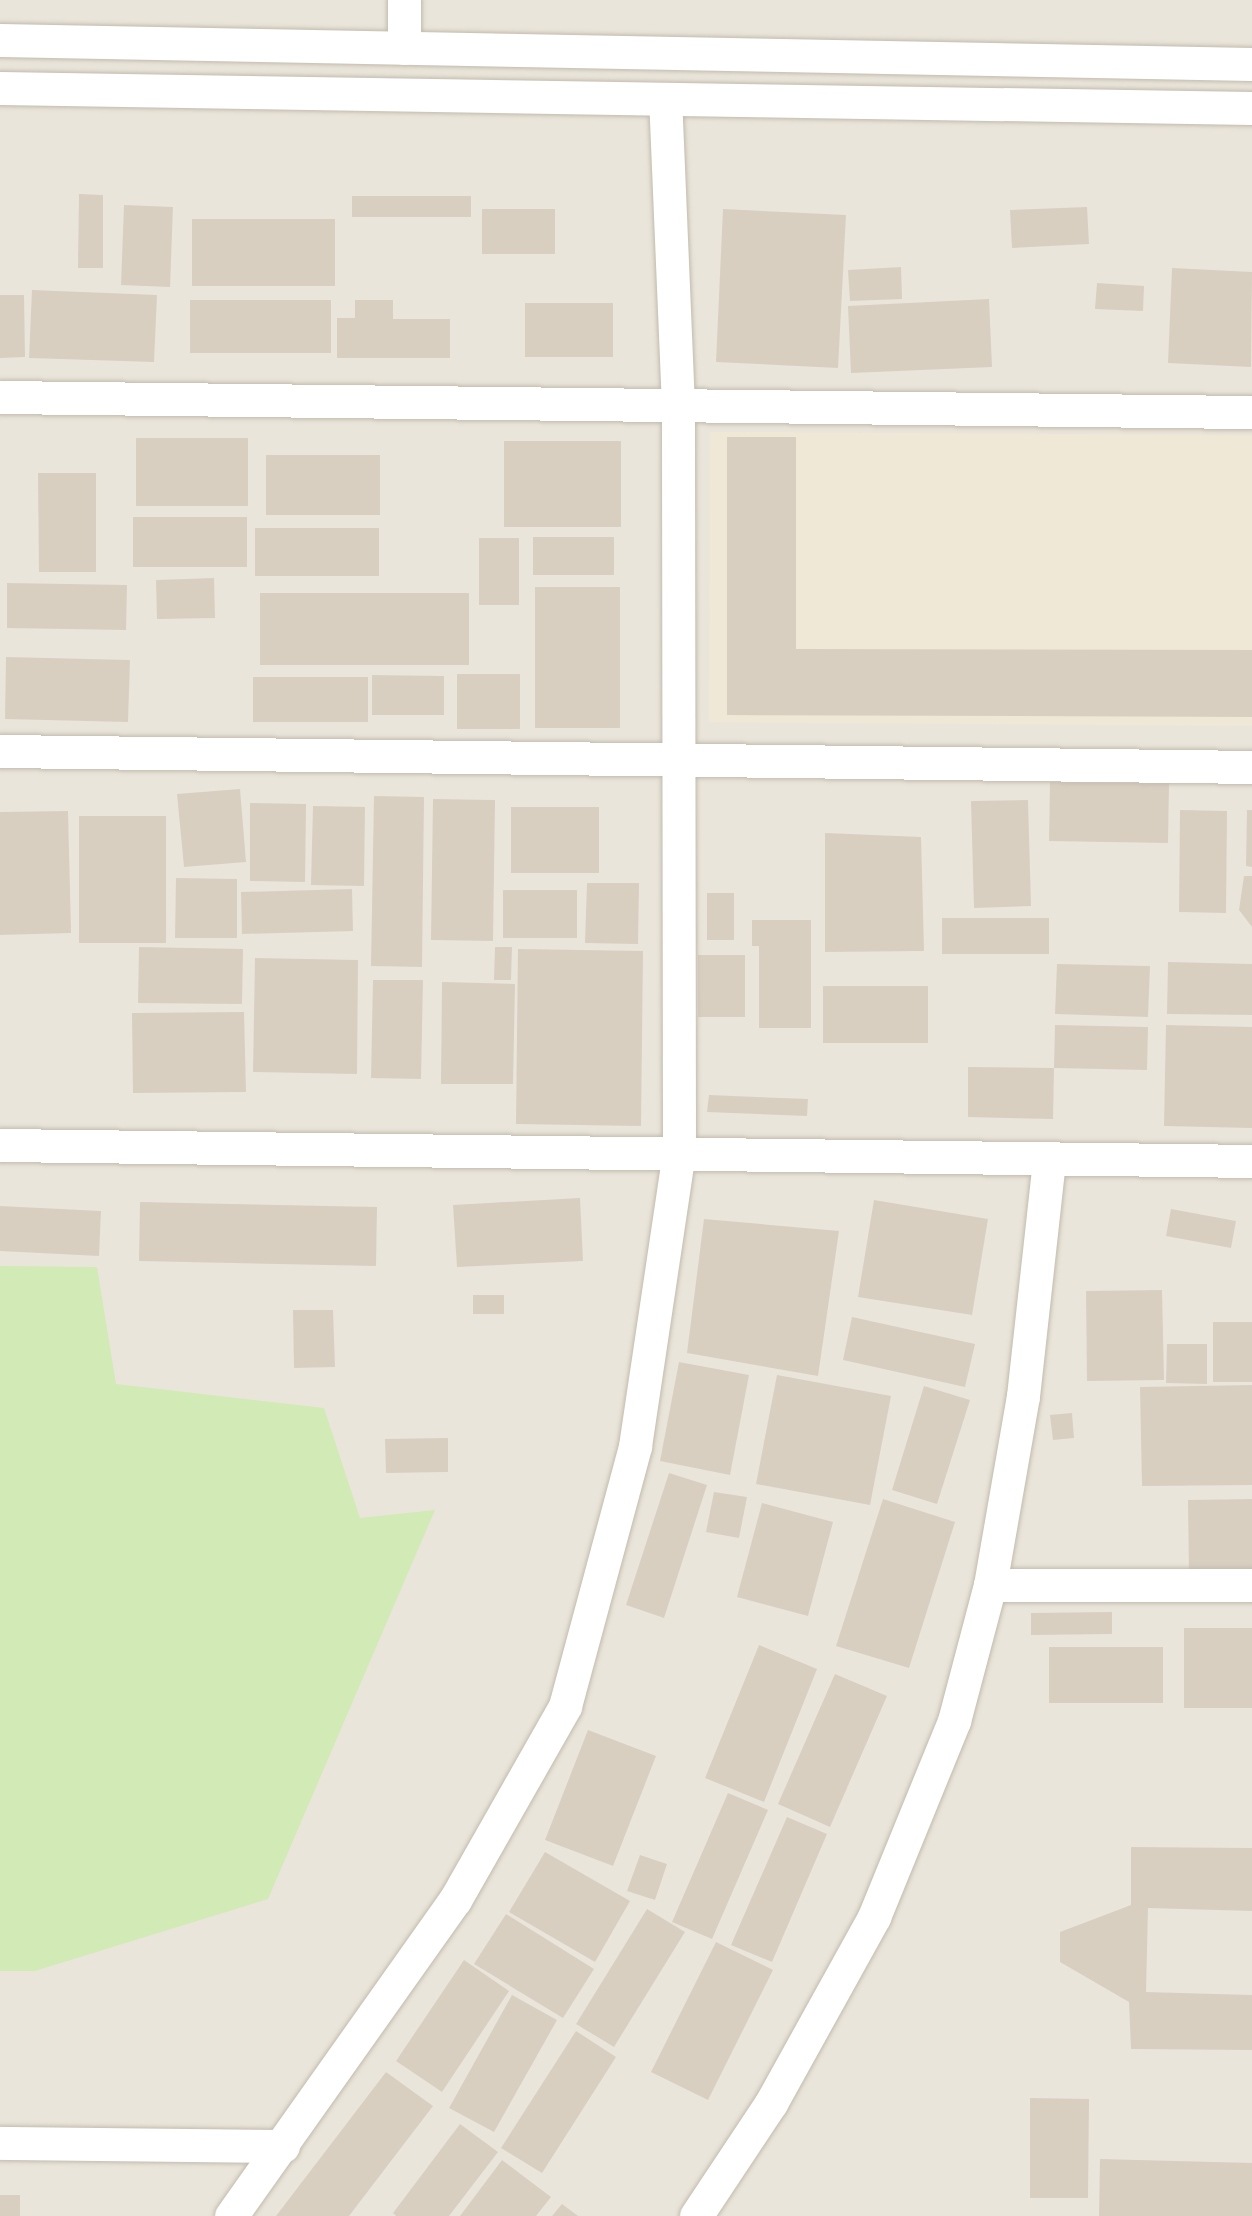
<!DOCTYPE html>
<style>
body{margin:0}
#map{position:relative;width:1252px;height:2216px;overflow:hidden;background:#f6f3ec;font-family:"Open Sans",sans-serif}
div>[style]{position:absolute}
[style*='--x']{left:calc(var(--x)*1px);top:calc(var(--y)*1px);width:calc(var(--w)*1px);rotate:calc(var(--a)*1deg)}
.residential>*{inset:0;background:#eae5da}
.education>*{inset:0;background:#efe8d6}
.green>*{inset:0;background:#d2eab5}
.building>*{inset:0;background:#d8cfc1}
.roads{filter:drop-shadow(0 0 2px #c2bbae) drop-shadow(0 0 2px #c2bbae)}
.minor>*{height:33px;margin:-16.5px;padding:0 16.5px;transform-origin:16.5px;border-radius:16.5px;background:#fff}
span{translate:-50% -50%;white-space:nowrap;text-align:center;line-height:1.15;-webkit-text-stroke:6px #fff;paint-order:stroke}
</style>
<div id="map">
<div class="residential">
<div style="clip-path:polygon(0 0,1252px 0,1252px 2216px,0 2216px)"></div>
</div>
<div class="education">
<div style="clip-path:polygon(710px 432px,1252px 435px,1252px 726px,709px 722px)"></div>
</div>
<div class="green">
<div style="clip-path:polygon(0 1266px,97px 1267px,116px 1384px,324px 1408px,360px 1518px,435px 1510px,268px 1899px,35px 1971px,0 1971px)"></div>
</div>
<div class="building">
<div style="clip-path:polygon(79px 194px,103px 195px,103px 268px,78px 268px)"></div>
<div style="clip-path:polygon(352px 196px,471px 196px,471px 217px,352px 217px)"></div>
<div style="clip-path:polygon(124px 205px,173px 207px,170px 287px,121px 285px)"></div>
<div style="clip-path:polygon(1087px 207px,1089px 244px,1012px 248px,1010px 210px)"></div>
<div style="clip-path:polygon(482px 209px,555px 209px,555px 254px,482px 254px)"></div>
<div style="clip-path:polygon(723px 209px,846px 215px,838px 368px,716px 362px)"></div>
<div style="clip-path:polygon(192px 219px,335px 219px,335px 286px,192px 286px)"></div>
<div style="clip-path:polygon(901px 267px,902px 299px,850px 301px,848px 270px)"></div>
<div style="clip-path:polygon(1172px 268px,1252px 272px,1251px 367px,1168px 363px)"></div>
<div style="clip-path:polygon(1097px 283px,1144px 286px,1143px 311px,1095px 309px)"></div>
<div style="clip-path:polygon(32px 290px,157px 295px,154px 362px,29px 358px)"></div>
<div style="clip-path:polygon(0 295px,24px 295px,25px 357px,0 358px)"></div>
<div style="clip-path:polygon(989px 299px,992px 367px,851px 373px,848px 306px)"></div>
<div style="clip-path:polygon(190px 300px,331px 300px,331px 353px,190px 353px)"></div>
<div style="clip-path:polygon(355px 300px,393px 300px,393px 319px,450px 319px,450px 358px,337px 358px,337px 318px,355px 318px)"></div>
<div style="clip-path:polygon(525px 303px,613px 303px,613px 357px,525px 357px)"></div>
<div style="clip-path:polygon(727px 437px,796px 437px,796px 649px,1252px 650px,1252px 717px,727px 715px)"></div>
<div style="clip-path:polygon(136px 438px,248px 438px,248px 506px,136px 506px)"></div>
<div style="clip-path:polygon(504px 441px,621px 441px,621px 527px,504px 527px)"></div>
<div style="clip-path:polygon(266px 455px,380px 455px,380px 515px,266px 515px)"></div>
<div style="clip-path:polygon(38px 473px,96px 473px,96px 572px,39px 572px)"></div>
<div style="clip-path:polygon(133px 517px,247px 517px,247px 567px,133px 567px)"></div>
<div style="clip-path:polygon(255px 528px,379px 528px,379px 576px,255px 576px)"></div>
<div style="clip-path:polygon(533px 537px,614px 537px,614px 575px,533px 575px)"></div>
<div style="clip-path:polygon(479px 538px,519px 538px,519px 605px,479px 605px)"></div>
<div style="clip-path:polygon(214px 578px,215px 618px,157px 619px,156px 580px)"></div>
<div style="clip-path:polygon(7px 583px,127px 585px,126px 630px,7px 628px)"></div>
<div style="clip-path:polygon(535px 587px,620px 587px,620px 728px,535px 728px)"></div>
<div style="clip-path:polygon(260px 593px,469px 593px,469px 665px,260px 665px)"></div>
<div style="clip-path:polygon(6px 657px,130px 660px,128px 722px,5px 719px)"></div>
<div style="clip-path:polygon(457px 674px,520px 674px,520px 729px,457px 729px)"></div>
<div style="clip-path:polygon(372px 675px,444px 676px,444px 715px,372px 715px)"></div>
<div style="clip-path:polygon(253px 677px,368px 677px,368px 722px,253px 722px)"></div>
<div style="clip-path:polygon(1050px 782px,1169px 783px,1168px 843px,1049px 841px)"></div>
<div style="clip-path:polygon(240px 789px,246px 862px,184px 867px,177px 794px)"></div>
<div style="clip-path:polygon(374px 796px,424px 797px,422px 967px,371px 966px)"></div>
<div style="clip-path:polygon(433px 799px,495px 800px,493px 941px,431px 940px)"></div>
<div style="clip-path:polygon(1028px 800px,1031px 906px,974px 908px,971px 801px)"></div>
<div style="clip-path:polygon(250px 803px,306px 804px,305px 882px,250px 881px)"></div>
<div style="clip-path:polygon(313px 806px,365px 807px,364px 886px,311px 885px)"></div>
<div style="clip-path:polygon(511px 807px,599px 807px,599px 873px,511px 873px)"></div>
<div style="clip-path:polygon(1180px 810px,1227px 811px,1226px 913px,1179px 912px)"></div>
<div style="clip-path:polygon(1247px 810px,1252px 810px,1252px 867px,1246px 866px)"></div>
<div style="clip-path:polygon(68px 811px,71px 933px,0 935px,0 812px)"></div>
<div style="clip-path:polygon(79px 816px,166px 816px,166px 943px,79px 943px)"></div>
<div style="clip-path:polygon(825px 833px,921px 837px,924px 951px,825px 952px)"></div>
<div style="clip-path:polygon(1244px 876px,1252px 876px,1252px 927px,1239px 910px)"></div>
<div style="clip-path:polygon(176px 878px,237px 879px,237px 938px,175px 938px)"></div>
<div style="clip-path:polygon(587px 883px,639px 883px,638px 944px,585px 943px)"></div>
<div style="clip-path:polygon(352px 889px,353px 931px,242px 934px,241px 892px)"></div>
<div style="clip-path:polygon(503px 890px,577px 890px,577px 938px,503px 938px)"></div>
<div style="clip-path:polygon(707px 893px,734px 893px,734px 940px,707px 940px)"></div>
<div style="clip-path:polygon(942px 918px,1049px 918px,1049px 954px,942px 954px)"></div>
<div style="clip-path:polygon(752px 920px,811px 920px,811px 1028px,759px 1028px,759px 946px,752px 946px)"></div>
<div style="clip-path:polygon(139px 947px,243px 949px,242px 1004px,138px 1003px)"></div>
<div style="clip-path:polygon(495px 947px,512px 947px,511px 980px,494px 980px)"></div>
<div style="clip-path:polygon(518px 949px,643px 951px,641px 1126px,516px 1124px)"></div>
<div style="clip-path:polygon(698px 955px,745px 955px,745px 1017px,698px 1017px)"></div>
<div style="clip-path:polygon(255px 958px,358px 960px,357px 1074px,253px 1072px)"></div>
<div style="clip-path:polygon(1168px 962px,1252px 964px,1252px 1015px,1167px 1014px)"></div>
<div style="clip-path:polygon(1057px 964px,1150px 966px,1148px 1017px,1055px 1014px)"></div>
<div style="clip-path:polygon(373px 980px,423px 980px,421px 1079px,371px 1078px)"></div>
<div style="clip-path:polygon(442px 982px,515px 984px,513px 1084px,441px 1084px)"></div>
<div style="clip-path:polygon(823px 986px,928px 986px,928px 1043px,823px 1043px)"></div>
<div style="clip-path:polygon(244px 1012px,246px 1092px,133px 1093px,132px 1013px)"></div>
<div style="clip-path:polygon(1055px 1025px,1148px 1027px,1147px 1070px,1054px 1068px)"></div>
<div style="clip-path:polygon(1166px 1025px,1252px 1027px,1252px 1128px,1164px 1126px)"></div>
<div style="clip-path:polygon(968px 1067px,1054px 1068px,1053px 1119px,968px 1117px)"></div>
<div style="clip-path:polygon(709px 1095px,808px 1099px,807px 1116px,707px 1112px)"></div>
<div style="clip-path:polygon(580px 1198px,583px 1261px,457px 1267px,453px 1205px)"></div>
<div style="clip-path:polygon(874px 1200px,988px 1219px,972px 1315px,858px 1297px)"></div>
<div style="clip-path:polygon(140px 1202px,377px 1207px,376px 1266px,139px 1261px)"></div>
<div style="clip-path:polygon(0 1206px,101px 1211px,99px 1256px,0 1251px)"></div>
<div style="clip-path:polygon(1171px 1209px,1236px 1221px,1231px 1248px,1166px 1236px)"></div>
<div style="clip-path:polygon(704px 1219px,839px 1231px,818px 1376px,687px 1353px)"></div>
<div style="clip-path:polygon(1162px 1290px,1164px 1380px,1087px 1381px,1086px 1291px)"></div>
<div style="clip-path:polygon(473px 1295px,504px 1295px,504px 1314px,473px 1314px)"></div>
<div style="clip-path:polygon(293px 1310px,333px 1310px,335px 1367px,294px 1368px)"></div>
<div style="clip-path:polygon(852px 1317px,975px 1344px,965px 1387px,843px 1360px)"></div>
<div style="clip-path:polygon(1213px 1322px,1252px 1322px,1252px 1382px,1213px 1382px)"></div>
<div style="clip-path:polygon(1167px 1344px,1207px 1344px,1207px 1384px,1166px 1383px)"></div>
<div style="clip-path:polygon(679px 1362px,749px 1375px,730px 1475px,660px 1461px)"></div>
<div style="clip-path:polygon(777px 1375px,891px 1396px,870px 1505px,756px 1484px)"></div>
<div style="clip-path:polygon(1252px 1385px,1252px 1485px,1142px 1486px,1140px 1387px)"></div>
<div style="clip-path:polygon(924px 1386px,970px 1400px,937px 1504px,892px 1490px)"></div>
<div style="clip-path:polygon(1072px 1413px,1074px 1438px,1053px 1440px,1050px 1415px)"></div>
<div style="clip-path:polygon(448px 1438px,448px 1472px,386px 1473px,385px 1439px)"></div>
<div style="clip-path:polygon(669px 1473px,707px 1485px,664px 1618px,626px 1605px)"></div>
<div style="clip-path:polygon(714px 1492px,747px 1497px,739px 1538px,706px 1532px)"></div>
<div style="clip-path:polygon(883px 1499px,955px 1522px,909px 1668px,836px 1646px)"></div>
<div style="clip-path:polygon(1252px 1499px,1252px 1573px,1189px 1574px,1188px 1500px)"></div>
<div style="clip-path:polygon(762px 1503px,833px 1522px,808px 1616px,737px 1597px)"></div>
<div style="clip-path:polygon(1112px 1612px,1112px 1634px,1031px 1635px,1031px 1613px)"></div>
<div style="clip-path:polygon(1184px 1628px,1252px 1628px,1252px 1708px,1184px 1708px)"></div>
<div style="clip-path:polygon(759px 1645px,817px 1669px,764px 1802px,705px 1778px)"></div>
<div style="clip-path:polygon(1049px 1647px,1163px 1647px,1163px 1703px,1049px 1703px)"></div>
<div style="clip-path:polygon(835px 1674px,887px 1696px,830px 1827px,778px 1804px)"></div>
<div style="clip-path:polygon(588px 1730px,656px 1756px,613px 1866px,545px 1840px)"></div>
<div style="clip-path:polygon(728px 1793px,768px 1810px,712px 1939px,672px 1922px)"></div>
<div style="clip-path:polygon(787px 1817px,827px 1834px,772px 1962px,731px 1945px)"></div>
<div style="clip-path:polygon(1131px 1847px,1252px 1848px,1252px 1911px,1148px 1908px,1146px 1992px,1252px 1995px,1252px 2050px,1131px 2049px,1129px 2002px,1060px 1962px,1060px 1932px,1131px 1905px)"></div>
<div style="clip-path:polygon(545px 1852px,630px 1901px,595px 1962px,509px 1912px)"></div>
<div style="clip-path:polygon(640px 1855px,667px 1864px,655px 1900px,627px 1891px)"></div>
<div style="clip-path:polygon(647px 1909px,685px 1932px,614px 2047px,576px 2024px)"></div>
<div style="clip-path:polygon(506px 1914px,594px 1969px,563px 2018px,474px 1964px)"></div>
<div style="clip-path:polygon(716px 1942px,773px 1970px,708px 2100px,651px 2072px)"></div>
<div style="clip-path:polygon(464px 1960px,509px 1991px,442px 2092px,396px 2061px)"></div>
<div style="clip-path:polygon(512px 1995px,557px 2020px,494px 2132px,449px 2108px)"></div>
<div style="clip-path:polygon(576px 2031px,616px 2057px,542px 2173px,501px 2148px)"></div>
<div style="clip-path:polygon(386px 2072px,433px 2106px,349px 2216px,276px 2216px)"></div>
<div style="clip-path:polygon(1030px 2098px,1089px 2099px,1088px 2198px,1030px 2198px)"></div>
<div style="clip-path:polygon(460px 2124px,498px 2152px,449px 2216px,396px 2216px,393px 2213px)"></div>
<div style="clip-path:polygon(1100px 2159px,1252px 2163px,1252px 2216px,1099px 2216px)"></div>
<div style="clip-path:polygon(502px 2160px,551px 2197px,536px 2216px,460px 2216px)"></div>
<div style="clip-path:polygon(0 2195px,20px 2195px,20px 2216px,0 2216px)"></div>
<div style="clip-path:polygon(562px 2204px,578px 2216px,552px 2216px)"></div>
</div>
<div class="roads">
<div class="minor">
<div style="--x:404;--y:0;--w:48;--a:90"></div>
<div style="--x:0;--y:40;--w:1252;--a:1.1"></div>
<div style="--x:0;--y:88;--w:1252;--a:0.92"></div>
<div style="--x:0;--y:397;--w:1252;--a:0.69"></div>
<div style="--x:0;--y:751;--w:1252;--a:0.73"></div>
<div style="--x:0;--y:1145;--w:1252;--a:0.73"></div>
<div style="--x:990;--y:1585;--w:262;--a:0"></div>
<div style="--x:0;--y:2143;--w:283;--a:0.6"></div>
<div style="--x:231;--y:2216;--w:387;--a:-54.7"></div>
<div style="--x:455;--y:1900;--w:223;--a:-60.4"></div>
<div style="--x:565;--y:1706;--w:269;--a:-74.9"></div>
<div style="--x:635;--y:1446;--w:296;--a:-81.5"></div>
<div style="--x:679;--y:1153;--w:747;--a:-90.08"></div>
<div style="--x:678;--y:406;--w:307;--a:-92.4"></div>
<div style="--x:696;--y:2216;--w:136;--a:-56.4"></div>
<div style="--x:771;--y:2103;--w:213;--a:-61"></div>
<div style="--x:874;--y:1917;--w:212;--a:-67.8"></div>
<div style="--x:954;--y:1721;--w:141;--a:-75.2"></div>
<div style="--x:990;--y:1585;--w:192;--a:-80.1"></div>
<div style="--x:1023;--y:1396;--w:238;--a:-83.7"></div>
</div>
</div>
</div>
